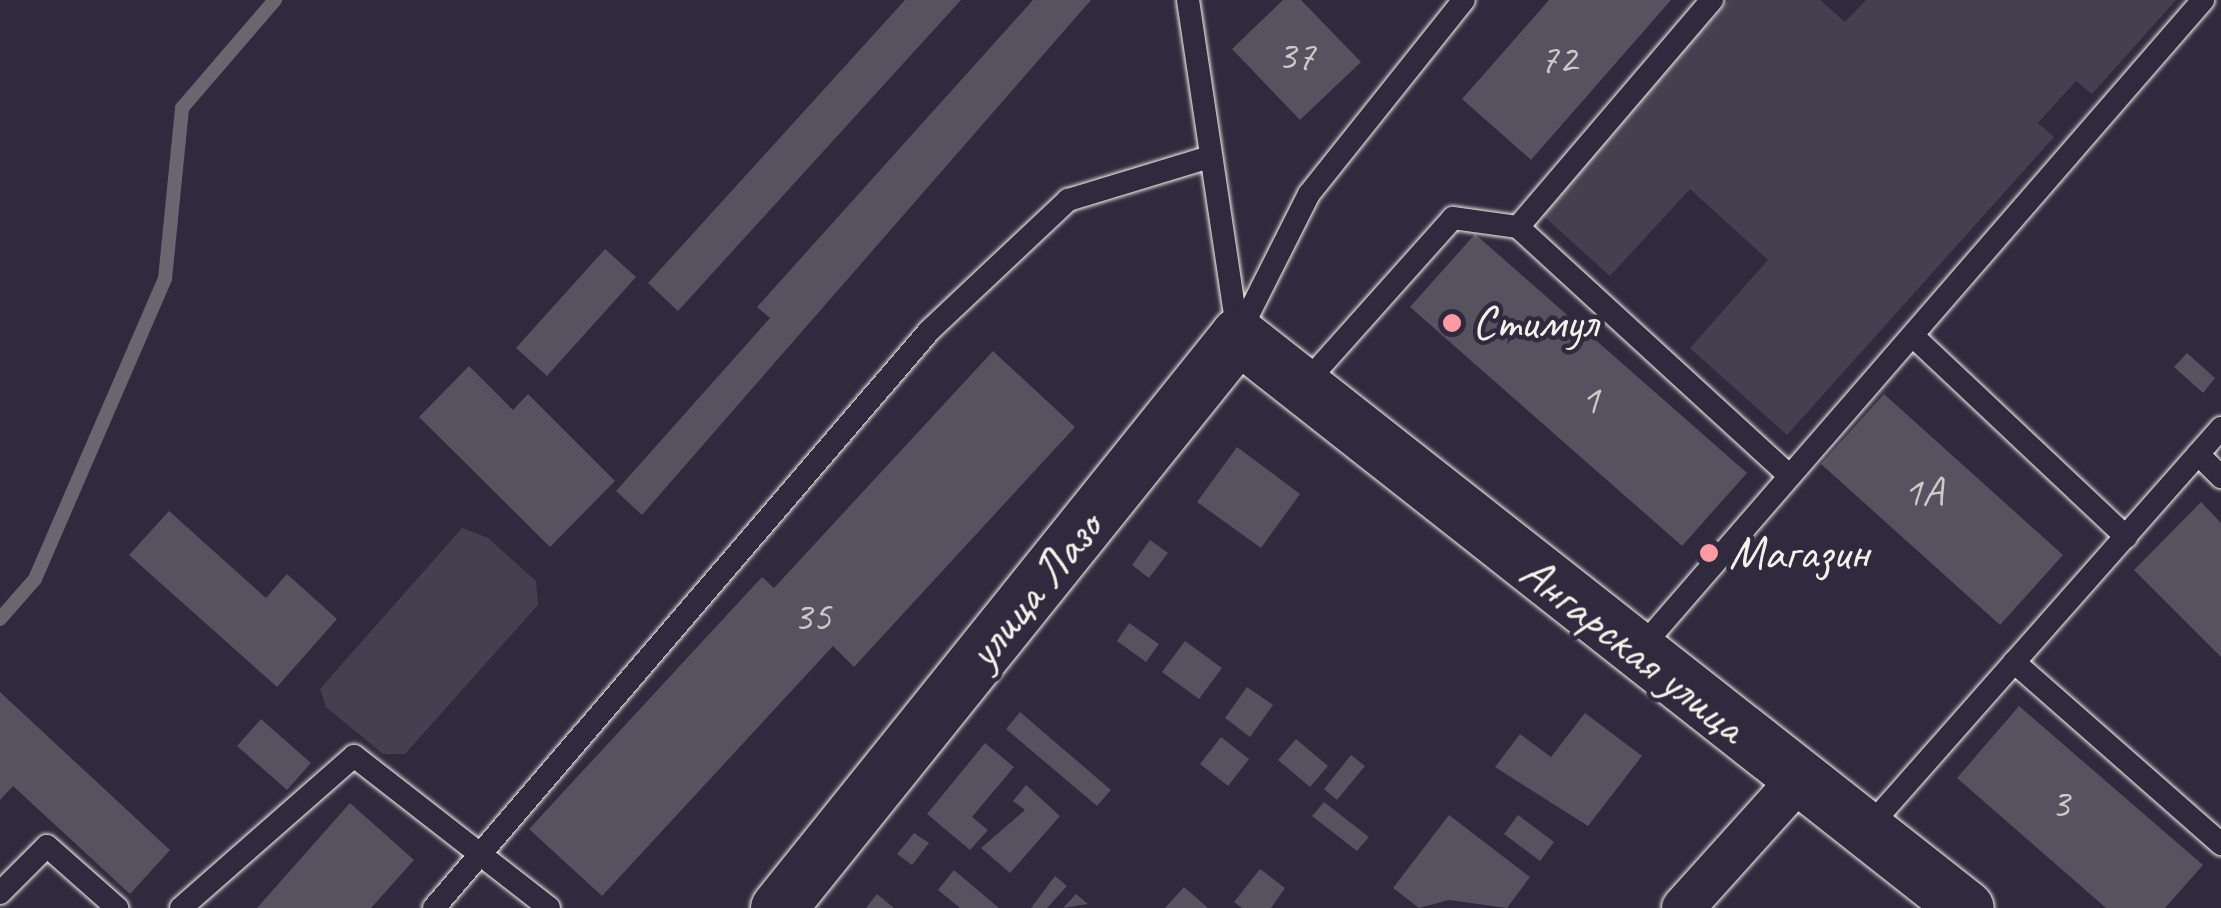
<!DOCTYPE html>
<meta charset="utf-8">
<style>
body{margin:0}
#map{position:relative;width:2221px;height:908px;overflow:hidden;background:#2f2a3d;font-family:Caveat,sans-serif}
div>[style]{position:absolute}
[style*='--x']{left:calc(var(--x)*1px);top:calc(var(--y)*1px);width:calc(var(--w)*1px);rotate:calc(var(--a)*1deg)}
.green>*{inset:0;background:#454050}
.stream>*{height:14px;margin:-7px;padding:0 7px;transform-origin:7px;border-radius:7px;background:#6a6670}
.building>*{inset:0;background:#56525f}
.roads{filter:drop-shadow(0 0 2px #f4f1e8) drop-shadow(0 0 2px #f4f1e8)}
.lane>*{height:22px;margin:-11px;padding:0 11px;transform-origin:11px;border-radius:11px;background:#2f2a3d}
.street>*{height:42px;margin:-21px;padding:0 21px;transform-origin:21px;border-radius:21px;background:#2f2a3d}
.secondary>*{height:55px;margin:-27.5px;padding:0 27.5px;transform-origin:27.5px;border-radius:27.5px;background:#2f2a3d}
.dots>*{width:28px;height:28px;translate:-50% -50%;box-sizing:border-box;border:5px solid #2f2a3d;border-radius:50%}
span{translate:-50% -50%;white-space:nowrap;text-align:center;line-height:1.15;-webkit-text-stroke:9px #2f2a3d;paint-order:stroke}
.number-label{font-size:42px;color:#ccc9c6}
.number-label span{-webkit-text-stroke-width:0}
.poi-label{font-size:48px;color:#f4f1e8}
.left{translate:0 -50%;text-align:left}
.street-label{font-size:48px;color:#f4f1e8}
</style>
<div id="map">
<div class="green">
<div style="clip-path:polygon(1729px 0,1820px 0,1845px 22px,1866px 0,2176px 0,2092px 94px,2076px 81px,2038px 123px,2054px 137px,1787px 435px,1690px 348px,1768px 260px,1690px 189px,1610px 276px,1539px 212px)"></div>
<div style="clip-path:polygon(462px 528px,488px 538px,536px 581px,538px 605px,405px 754px,383px 754px,326px 707px,320px 689px)"></div>
</div>
<div class="stream">
<div style="--x:0;--y:619;--w:53;--a:-48.8"></div>
<div style="--x:35;--y:579;--w:327;--a:-66.6"></div>
<div style="--x:165;--y:279;--w:172;--a:-84.3"></div>
<div style="--x:182;--y:108;--w:143;--a:-49.3"></div>
</div>
<div class="building">
<div style="clip-path:polygon(905px 0,961px 0,678px 311px,648px 283px)"></div>
<div style="clip-path:polygon(1033px 0,1091px 0,642px 515px,616px 491px,770px 318px,757px 307px)"></div>
<div style="clip-path:polygon(1283px 0,1301px 0,1361px 62px,1300px 120px,1232px 49px)"></div>
<div style="clip-path:polygon(1549px 0,1671px 0,1531px 160px,1462px 99px)"></div>
<div style="clip-path:polygon(1475px 234px,1747px 473px,1682px 546px,1410px 307px)"></div>
<div style="clip-path:polygon(605px 249px,636px 277px,547px 376px,516px 348px)"></div>
<div style="clip-path:polygon(993px 351px,1075px 427px,854px 667px,833px 646px,602px 896px,529px 829px,762px 577px,774px 588px)"></div>
<div style="clip-path:polygon(2187px 353px,2215px 378px,2203px 393px,2174px 367px)"></div>
<div style="clip-path:polygon(469px 366px,513px 410px,528px 394px,615px 481px,550px 547px,419px 417px)"></div>
<div style="clip-path:polygon(1884px 394px,2063px 555px,2000px 625px,1821px 464px)"></div>
<div style="clip-path:polygon(1237px 447px,1300px 494px,1261px 548px,1197px 502px)"></div>
<div style="clip-path:polygon(2201px 502px,2221px 523px,2221px 657px,2134px 570px)"></div>
<div style="clip-path:polygon(169px 511px,266px 598px,287px 574px,337px 619px,277px 687px,129px 555px)"></div>
<div style="clip-path:polygon(1150px 540px,1168px 553px,1149px 578px,1132px 565px)"></div>
<div style="clip-path:polygon(1129px 623px,1159px 644px,1146px 662px,1117px 641px)"></div>
<div style="clip-path:polygon(1185px 641px,1222px 668px,1199px 699px,1162px 672px)"></div>
<div style="clip-path:polygon(1247px 687px,1273px 705px,1250px 737px,1225px 718px)"></div>
<div style="clip-path:polygon(0 692px,170px 850px,130px 894px,13px 786px,0 800px)"></div>
<div style="clip-path:polygon(2019px 706px,2203px 865px,2165px 908px,2106px 908px,1957px 778px)"></div>
<div style="clip-path:polygon(1020px 712px,1111px 790px,1097px 806px,1006px 729px)"></div>
<div style="clip-path:polygon(1585px 713px,1642px 756px,1588px 826px,1495px 767px,1520px 734px,1551px 757px)"></div>
<div style="clip-path:polygon(261px 719px,311px 763px,287px 790px,237px 746px)"></div>
<div style="clip-path:polygon(1221px 737px,1249px 759px,1228px 786px,1200px 764px)"></div>
<div style="clip-path:polygon(1296px 739px,1328px 766px,1310px 787px,1278px 760px)"></div>
<div style="clip-path:polygon(985px 743px,1014px 767px,972px 817px,988px 830px,970px 850px,927px 814px)"></div>
<div style="clip-path:polygon(1351px 755px,1365px 766px,1337px 800px,1324px 789px)"></div>
<div style="clip-path:polygon(1026px 785px,1060px 816px,1010px 873px,981px 848px,1025px 810px,1013px 801px)"></div>
<div style="clip-path:polygon(1324px 802px,1369px 837px,1357px 851px,1312px 816px)"></div>
<div style="clip-path:polygon(350px 803px,414px 860px,371px 908px,257px 908px)"></div>
<div style="clip-path:polygon(1449px 815px,1530px 877px,1507px 908px,1449px 900px,1419px 908px,1393px 888px)"></div>
<div style="clip-path:polygon(1518px 815px,1554px 842px,1540px 861px,1504px 834px)"></div>
<div style="clip-path:polygon(914px 833px,929px 843px,912px 865px,897px 854px)"></div>
<div style="clip-path:polygon(1260px 869px,1285px 888px,1271px 908px,1242px 908px,1234px 902px)"></div>
<div style="clip-path:polygon(954px 870px,999px 908px,960px 908px,938px 890px)"></div>
<div style="clip-path:polygon(1055px 876px,1067px 886px,1047px 908px,1031px 908px)"></div>
<div style="clip-path:polygon(1184px 887px,1208px 908px,1165px 908px)"></div>
<div style="clip-path:polygon(877px 894px,894px 908px,866px 908px)"></div>
<div style="clip-path:polygon(1076px 894px,1088px 904px,1063px 908px)"></div>
</div>
<div class="roads">
<div class="lane">
<div style="--x:1188;--y:0;--w:339;--a:81.5"></div>
<div style="--x:1518;--y:227;--w:299;--a:-49.5"></div>
<div style="--x:1238;--y:335;--w:158;--a:-63.3"></div>
<div style="--x:1309;--y:194;--w:248;--a:-51.4"></div>
<div style="--x:1913;--y:336;--w:293;--a:43.3"></div>
<div style="--x:1301;--y:388;--w:228;--a:-48.2"></div>
<div style="--x:1453;--y:218;--w:66;--a:7.9"></div>
<div style="--x:1518;--y:227;--w:367;--a:42.5"></div>
<div style="--x:2198;--y:454;--w:33;--a:45"></div>
<div style="--x:1639;--y:650;--w:861;--a:-49.05"></div>
<div style="--x:2014;--y:662;--w:276;--a:41.3"></div>
<div style="--x:1867;--y:829;--w:535;--a:-48.56"></div>
<div style="--x:0;--y:893;--w:66;--a:-45"></div>
<div style="--x:47;--y:846;--w:94;--a:41.5"></div>
<div style="--x:181;--y:908;--w:230;--a:-41.3"></div>
<div style="--x:354;--y:756;--w:247;--a:37.9"></div>
<div style="--x:434;--y:908;--w:762;--a:-49.37"></div>
<div style="--x:930;--y:330;--w:190;--a:-43.3"></div>
<div style="--x:1068;--y:200;--w:144;--a:-16.9"></div>
</div>
<div class="street">
<div style="--x:1683;--y:908;--w:173;--a:-48"></div>
</div>
<div class="secondary">
<div style="--x:778;--y:908;--w:735;--a:-51.24"></div>
<div style="--x:1238;--y:335;--w:926;--a:38.21"></div>
</div>
</div>
<div class="dots">
<div style="left:1452px;top:323px;background:#ff9aa2"></div>
<div style="left:1709px;top:553px;background:#ff9aa2"></div>
</div>
<div class="number-label">
<span style="left:1296px;top:56px">37</span>
<span style="left:1558px;top:59px">72</span>
<span style="left:1590px;top:400px">1</span>
<span style="left:1923px;top:492px">1А</span>
<span style="left:812px;top:617px">35</span>
<span style="left:2060px;top:804px">3</span>
</div>
<div class="poi-label">
<span class="left" style="left:1472px;top:323px">Стимул</span>
<span class="left" style="left:1729px;top:553px">Магазин</span>
</div>
<div class="street-label">
<span style="left:1034px;top:590px;rotate:-51deg">улица Лазо</span>
<span style="left:1633px;top:649px;rotate:38deg">Ангарская улица</span>
</div>
</div>
